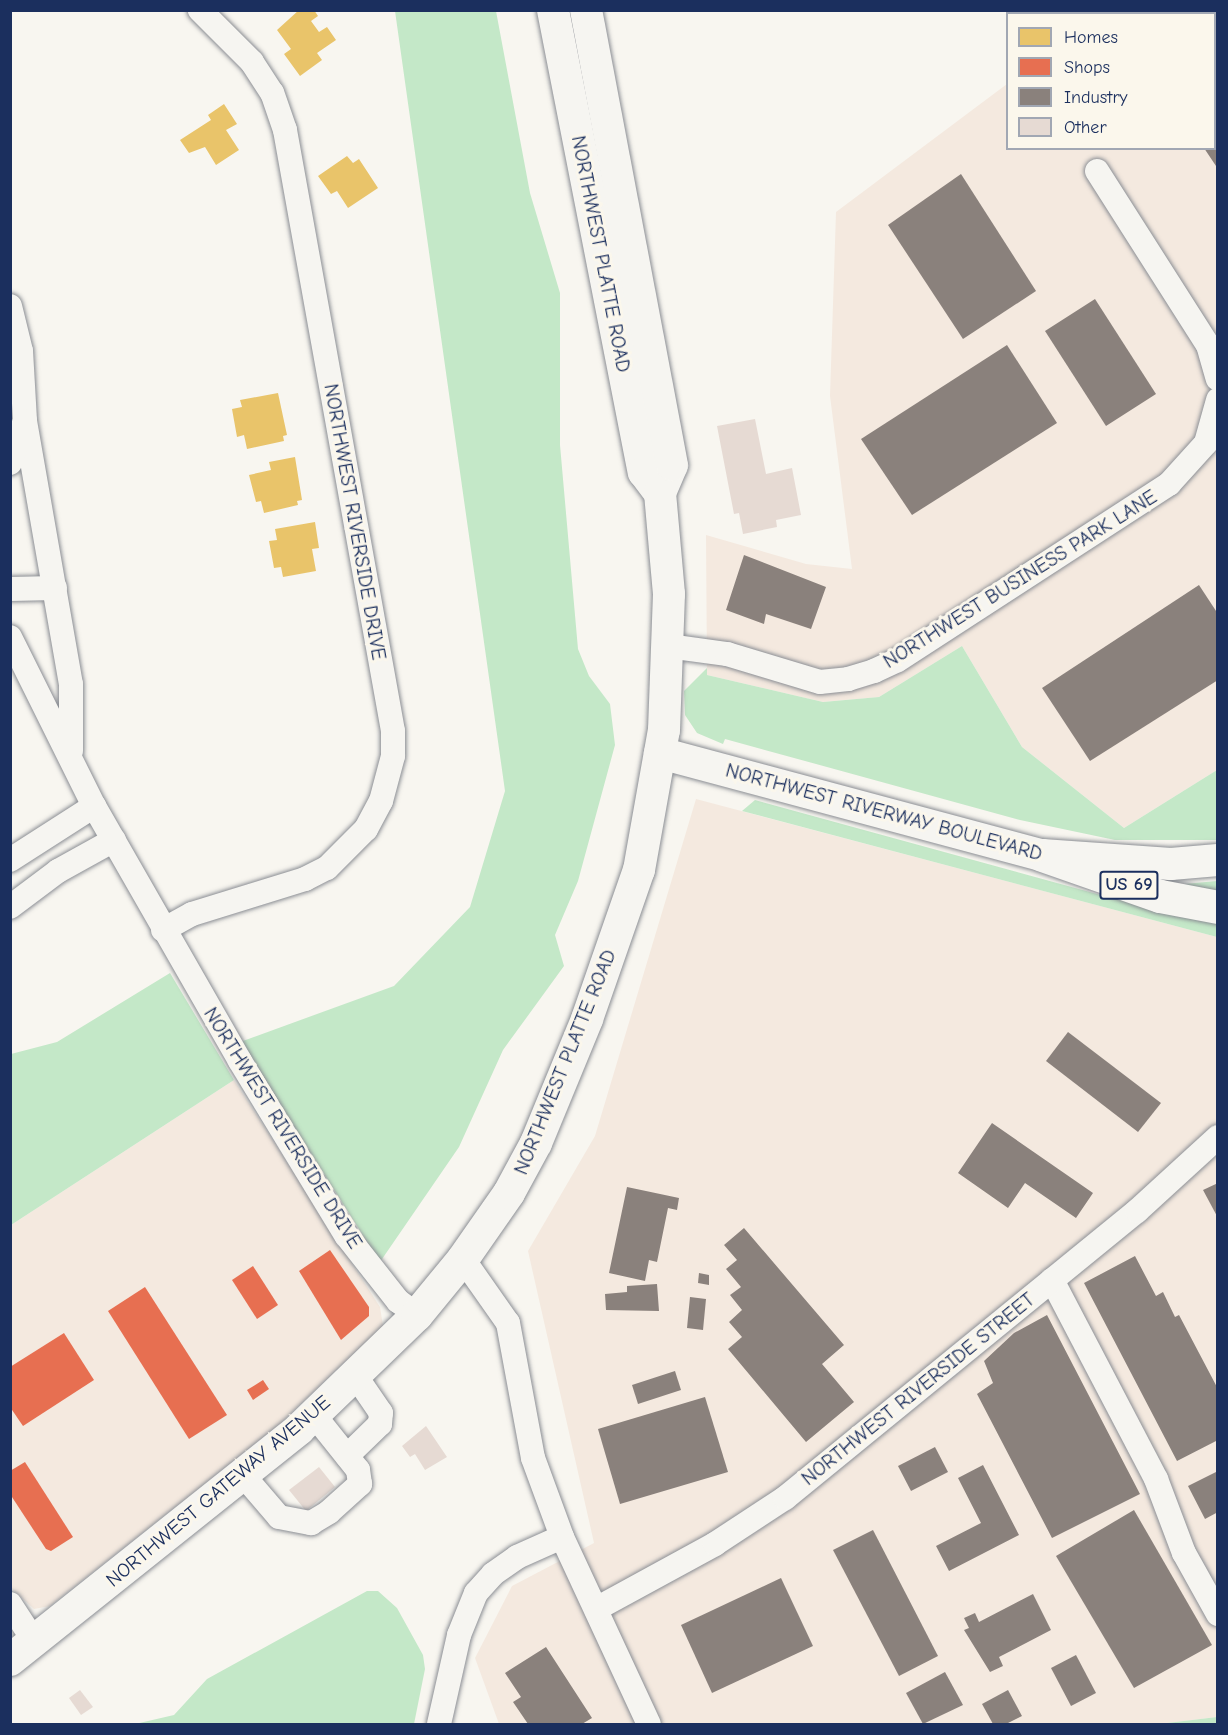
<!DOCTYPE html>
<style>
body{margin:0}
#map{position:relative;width:1228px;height:1735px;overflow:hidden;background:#f8f6f0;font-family:"Comic Neue",sans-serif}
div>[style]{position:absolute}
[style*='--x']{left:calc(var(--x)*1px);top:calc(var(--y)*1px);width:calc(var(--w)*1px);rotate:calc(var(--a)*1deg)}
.built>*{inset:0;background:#f4e9df}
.green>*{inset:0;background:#c4e8c8}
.homes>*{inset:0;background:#e9c46a}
.shops>*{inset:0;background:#e76f51}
.industry>*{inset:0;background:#8a817c}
.building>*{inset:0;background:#e6dad3}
.roads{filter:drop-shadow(0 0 2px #8b8e94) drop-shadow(0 0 2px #8b8e94)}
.minor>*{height:24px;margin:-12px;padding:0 12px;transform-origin:12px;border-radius:12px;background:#f6f5f1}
.major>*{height:32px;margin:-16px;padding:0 16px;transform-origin:16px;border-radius:16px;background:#f6f5f1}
.highway>*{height:33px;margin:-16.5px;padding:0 16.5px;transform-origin:16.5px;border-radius:16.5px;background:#f6f5f1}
span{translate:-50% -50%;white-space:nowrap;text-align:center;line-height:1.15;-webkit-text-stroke:6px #fbf7ec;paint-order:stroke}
.shield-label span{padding:2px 4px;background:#fbf7ec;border:2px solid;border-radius:4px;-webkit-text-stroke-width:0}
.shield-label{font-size:18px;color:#1b2f5e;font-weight:700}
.street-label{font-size:20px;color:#1b2f5e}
.frame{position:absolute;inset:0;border:12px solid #1b2f5e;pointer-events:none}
.legend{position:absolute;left:1006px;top:12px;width:210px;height:138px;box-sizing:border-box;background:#fbf7ec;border:2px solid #a1a7b3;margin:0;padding:8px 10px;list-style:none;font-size:18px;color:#1b2f5e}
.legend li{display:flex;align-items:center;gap:12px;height:30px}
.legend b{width:30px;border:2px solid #a1a7b3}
</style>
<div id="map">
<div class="built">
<div style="clip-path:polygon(1013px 11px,1217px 11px,1217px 770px,1124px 828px,1022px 747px,962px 646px,879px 697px,823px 702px,707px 675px,706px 535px,806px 564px,852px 569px,830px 396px,836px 212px,1007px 84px,1008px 148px,1214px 148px,1214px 14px)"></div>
<div style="clip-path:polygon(696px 799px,1217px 937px,1217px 1717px,1159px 1724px,499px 1724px,475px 1658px,512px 1586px,594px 1543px,528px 1251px,595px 1136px)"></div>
<div style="clip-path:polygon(234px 1080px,380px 1307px,383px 1326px,275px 1428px,50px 1606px,34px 1609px,11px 1588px,11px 1225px)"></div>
</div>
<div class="green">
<div style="clip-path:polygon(395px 11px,496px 11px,530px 193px,560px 293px,560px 445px,578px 649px,589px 676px,610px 704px,615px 745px,578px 881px,555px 935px,564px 966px,503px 1050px,459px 1147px,380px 1262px,240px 1042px,394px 986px,470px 907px,505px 791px)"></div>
<div style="clip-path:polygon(962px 646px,1022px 747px,1124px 828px,1217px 770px,1217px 840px,1115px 840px,1020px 820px,725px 739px,723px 744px,697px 733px,685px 715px,684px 691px,707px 668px,707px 675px,823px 702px,879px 697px)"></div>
<div style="clip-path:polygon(755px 800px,1108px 897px,1217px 919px,1217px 937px,742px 811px)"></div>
<div style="clip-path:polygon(1217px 881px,1217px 896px,1184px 884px)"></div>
<div style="clip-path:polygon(170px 973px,234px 1080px,11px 1225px,11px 1054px,57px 1042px)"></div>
<div style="clip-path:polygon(367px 1591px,378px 1591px,397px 1608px,423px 1655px,425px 1669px,414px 1724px,135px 1724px,174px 1715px,207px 1679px)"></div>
<div style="clip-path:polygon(1217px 1717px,1217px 1724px,1159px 1724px)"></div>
</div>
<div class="homes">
<div style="clip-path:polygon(299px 10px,314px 10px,318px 16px,311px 21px,319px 32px,327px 27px,336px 40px,317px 53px,322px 60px,300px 76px,284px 54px,291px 49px,277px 30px)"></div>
<div style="clip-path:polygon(224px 104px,237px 124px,226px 130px,239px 150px,216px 165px,205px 147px,189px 153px,180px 140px,211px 120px,208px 115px)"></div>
<div style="clip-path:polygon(347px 156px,353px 163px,359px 159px,378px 188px,348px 208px,337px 191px,331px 194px,318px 176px)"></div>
<div style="clip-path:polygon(278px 393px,287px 435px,283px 436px,284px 441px,247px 449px,244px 435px,237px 437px,232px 409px,242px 407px,240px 400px)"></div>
<div style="clip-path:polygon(295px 457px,302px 500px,297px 501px,298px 505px,264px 513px,261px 501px,256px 502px,249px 475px,271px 470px,269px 462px)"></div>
<div style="clip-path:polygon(315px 522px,319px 548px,312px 549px,316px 571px,283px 577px,281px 567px,274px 568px,269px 541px,277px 540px,275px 529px)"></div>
</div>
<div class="shops">
<div style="clip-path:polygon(330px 1250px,369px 1307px,369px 1316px,341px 1340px,299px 1271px)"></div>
<div style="clip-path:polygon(253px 1266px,278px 1305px,257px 1319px,232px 1280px)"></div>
<div style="clip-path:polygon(145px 1287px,227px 1415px,189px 1439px,108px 1311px)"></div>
<div style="clip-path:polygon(64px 1333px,94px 1380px,23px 1426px,10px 1407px,10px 1367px)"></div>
<div style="clip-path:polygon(263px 1380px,269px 1389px,253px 1400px,247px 1390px)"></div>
<div style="clip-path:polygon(25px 1462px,73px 1537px,51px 1551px,46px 1549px,10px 1494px,10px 1471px)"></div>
</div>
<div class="industry">
<div style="clip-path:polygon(1191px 10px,1218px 10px,1218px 169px,1204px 148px,1214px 148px,1214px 14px,1186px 14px)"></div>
<div style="clip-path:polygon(961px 174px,1036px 291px,963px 339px,888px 225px)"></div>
<div style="clip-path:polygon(1095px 299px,1156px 394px,1106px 426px,1045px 331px)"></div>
<div style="clip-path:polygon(1007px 345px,1057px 423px,912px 515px,861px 439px)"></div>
<div style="clip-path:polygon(744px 555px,826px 587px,811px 629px,766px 614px,764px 624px,726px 610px)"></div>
<div style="clip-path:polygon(1199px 585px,1218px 614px,1218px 680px,1090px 761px,1042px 688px)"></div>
<div style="clip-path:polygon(1068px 1032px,1161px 1103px,1138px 1132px,1046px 1061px)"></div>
<div style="clip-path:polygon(992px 1123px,1093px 1193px,1076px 1218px,1025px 1183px,1008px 1208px,958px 1173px)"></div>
<div style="clip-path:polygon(1218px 1183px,1218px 1218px,1203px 1190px)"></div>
<div style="clip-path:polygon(627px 1187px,679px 1198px,677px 1210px,668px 1208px,657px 1262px,649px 1260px,645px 1281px,609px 1273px)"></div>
<div style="clip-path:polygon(744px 1228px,844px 1345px,822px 1364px,854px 1402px,806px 1442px,728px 1349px,742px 1337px,729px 1322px,742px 1310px,730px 1295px,741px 1287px,726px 1269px,737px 1260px,724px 1245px)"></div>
<div style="clip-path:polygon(1135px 1256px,1156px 1296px,1163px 1292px,1175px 1317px,1179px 1315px,1218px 1389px,1218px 1440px,1177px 1461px,1084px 1283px)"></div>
<div style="clip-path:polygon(699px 1273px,709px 1275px,709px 1285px,698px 1283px)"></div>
<div style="clip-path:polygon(657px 1284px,659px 1311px,606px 1310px,605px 1294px,627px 1292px,627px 1286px)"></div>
<div style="clip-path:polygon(690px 1297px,706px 1299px,703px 1330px,687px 1328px)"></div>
<div style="clip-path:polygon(1047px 1315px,1140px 1494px,1052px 1538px,977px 1394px,993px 1383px,984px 1361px,1014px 1333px)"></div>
<div style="clip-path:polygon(675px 1371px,681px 1390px,638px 1404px,632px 1385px)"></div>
<div style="clip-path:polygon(705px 1397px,728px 1472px,620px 1504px,598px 1429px)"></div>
<div style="clip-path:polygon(935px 1447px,948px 1472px,911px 1491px,898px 1466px)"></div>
<div style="clip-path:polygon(983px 1465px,1019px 1535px,949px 1571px,936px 1546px,981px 1523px,958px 1478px)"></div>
<div style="clip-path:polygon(1218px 1471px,1218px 1512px,1205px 1519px,1188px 1486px)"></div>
<div style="clip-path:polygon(1134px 1510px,1212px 1645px,1134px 1688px,1056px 1556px)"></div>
<div style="clip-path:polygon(873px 1530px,938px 1656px,899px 1676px,833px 1550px)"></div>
<div style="clip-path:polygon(781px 1578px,813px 1646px,712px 1693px,681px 1625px)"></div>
<div style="clip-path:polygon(1033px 1594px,1051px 1630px,999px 1657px,1003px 1666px,990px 1672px,964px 1630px,969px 1628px,964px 1618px,975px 1613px,979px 1622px)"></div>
<div style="clip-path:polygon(546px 1647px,592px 1718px,582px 1724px,528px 1724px,513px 1702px,521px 1697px,505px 1673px)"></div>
<div style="clip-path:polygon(1076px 1655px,1096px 1693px,1071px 1706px,1051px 1668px)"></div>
<div style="clip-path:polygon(945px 1672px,963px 1705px,923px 1724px,906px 1693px)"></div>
<div style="clip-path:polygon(1008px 1690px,1022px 1716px,1006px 1724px,993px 1724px,982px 1704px)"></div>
</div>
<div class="building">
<div style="clip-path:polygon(755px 419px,766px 474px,792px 468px,801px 515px,776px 520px,777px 527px,743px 534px,739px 513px,734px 514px,717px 426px)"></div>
<div style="clip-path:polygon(426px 1426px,447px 1457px,425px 1470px,415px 1454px,410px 1457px,402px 1446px)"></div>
<div style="clip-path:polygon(319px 1467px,335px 1487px,306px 1511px,289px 1490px)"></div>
<div style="clip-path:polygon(80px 1690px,93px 1707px,81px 1715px,69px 1698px)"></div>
</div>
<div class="roads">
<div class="minor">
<div style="--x:1097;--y:171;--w:206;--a:57.5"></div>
<div style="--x:1208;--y:345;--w:35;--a:74"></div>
<div style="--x:10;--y:306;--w:46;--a:76.3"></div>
<div style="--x:21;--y:351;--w:70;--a:86.7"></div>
<div style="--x:25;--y:421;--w:267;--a:80.1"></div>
<div style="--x:71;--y:684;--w:67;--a:90"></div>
<div style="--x:10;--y:463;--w:42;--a:-70.7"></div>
<div style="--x:10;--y:589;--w:45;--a:-1.3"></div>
<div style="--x:10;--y:637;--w:189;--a:63.6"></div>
<div style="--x:94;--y:806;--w:294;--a:60.2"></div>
<div style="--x:240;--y:1061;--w:204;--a:58.7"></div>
<div style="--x:346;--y:1235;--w:84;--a:51.8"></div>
<div style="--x:398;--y:1301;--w:24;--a:36"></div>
<div style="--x:668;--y:646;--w:60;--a:7.7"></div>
<div style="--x:727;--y:654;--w:97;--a:16.8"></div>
<div style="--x:820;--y:682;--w:28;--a:-6"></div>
<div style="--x:848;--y:679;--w:27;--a:-17"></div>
<div style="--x:874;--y:671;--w:26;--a:-25"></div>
<div style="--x:898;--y:660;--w:323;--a:-33"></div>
<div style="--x:1169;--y:484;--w:55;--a:-47.9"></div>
<div style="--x:1206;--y:443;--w:45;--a:-74.4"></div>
<div style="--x:10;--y:860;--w:100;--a:-32.7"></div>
<div style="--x:10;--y:907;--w:60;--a:-36.9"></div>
<div style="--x:58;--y:871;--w:64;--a:-29"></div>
<div style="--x:163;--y:930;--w:33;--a:-29"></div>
<div style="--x:192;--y:914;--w:118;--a:-17.2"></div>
<div style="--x:305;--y:879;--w:25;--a:-27"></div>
<div style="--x:327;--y:868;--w:55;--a:-45"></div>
<div style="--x:366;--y:829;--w:32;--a:-62"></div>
<div style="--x:381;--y:801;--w:47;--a:-75.1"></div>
<div style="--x:393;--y:756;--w:25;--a:-90"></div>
<div style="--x:393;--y:731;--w:611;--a:-100.19"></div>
<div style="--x:285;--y:130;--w:39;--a:-109"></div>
<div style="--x:272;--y:93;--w:37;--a:-123"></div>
<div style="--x:252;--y:62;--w:74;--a:-135"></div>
<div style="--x:463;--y:1259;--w:78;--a:54.9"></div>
<div style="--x:508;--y:1323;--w:137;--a:79.5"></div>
<div style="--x:533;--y:1458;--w:84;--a:69.8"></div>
<div style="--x:562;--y:1537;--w:206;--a:65.1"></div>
<div style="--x:1052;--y:1280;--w:225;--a:62.4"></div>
<div style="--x:1156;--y:1479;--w:79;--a:69.3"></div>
<div style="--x:1184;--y:1553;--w:70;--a:60.9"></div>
<div style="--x:347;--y:1456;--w:46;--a:-44.1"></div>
<div style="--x:380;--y:1424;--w:11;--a:-85"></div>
<div style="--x:381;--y:1413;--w:46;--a:-124.4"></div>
<div style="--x:243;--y:1475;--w:55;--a:49.4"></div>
<div style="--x:279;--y:1517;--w:33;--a:11"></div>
<div style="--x:311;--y:1523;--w:21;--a:-31"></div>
<div style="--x:329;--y:1512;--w:42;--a:-42.1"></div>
<div style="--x:360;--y:1484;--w:14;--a:-98"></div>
<div style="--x:358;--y:1470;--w:70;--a:-128.7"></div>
<div style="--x:10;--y:1604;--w:44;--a:57"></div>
<div style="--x:596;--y:1609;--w:136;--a:-28.6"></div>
<div style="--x:715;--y:1544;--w:84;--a:-33.3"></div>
<div style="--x:785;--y:1498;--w:454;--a:-39.2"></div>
<div style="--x:1137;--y:1211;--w:110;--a:-42.4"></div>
<div style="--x:439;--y:1724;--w:91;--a:-77.3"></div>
<div style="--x:459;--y:1635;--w:45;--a:-68"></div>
<div style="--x:476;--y:1593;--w:25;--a:-48"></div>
<div style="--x:493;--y:1574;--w:29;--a:-35"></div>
<div style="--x:517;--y:1557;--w:49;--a:-24"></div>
</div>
<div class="major">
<div style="--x:553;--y:10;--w:471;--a:78.9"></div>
<div style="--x:644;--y:472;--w:26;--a:53"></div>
<div style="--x:660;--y:753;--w:395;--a:15"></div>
<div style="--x:1042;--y:855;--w:129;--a:4"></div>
<div style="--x:1171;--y:864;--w:47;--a:-4.9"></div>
<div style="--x:10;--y:1660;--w:370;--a:-38.6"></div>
<div style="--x:299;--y:1429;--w:164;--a:-44"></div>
<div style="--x:417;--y:1315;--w:72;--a:-50.6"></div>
<div style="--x:463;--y:1259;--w:80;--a:-55.1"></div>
<div style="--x:509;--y:1193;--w:57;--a:-61.6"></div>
<div style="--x:536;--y:1143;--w:134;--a:-67.6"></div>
<div style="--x:587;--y:1019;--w:158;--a:-70.8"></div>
<div style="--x:639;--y:870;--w:142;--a:-79.9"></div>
<div style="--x:664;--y:730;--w:136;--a:-87.9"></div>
<div style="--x:669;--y:594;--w:101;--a:-95.1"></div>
<div style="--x:660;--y:493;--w:30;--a:-67"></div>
<div style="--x:672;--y:465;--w:463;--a:-100.7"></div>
</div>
<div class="highway">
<div style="--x:1042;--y:855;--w:125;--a:19.2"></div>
<div style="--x:1160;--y:896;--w:59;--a:10.7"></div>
</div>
</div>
<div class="shield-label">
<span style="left:1129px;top:885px">US 69</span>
</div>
<div class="street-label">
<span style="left:601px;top:254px;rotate:79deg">NORTHWEST PLATTE ROAD</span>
<span style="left:355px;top:522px;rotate:80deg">NORTHWEST RIVERSIDE DRIVE</span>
<span style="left:1020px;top:579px;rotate:-32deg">NORTHWEST BUSINESS PARK LANE</span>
<span style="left:884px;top:812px;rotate:15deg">NORTHWEST RIVERWAY BOULEVARD</span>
<span style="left:565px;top:1062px;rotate:-68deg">NORTHWEST PLATTE ROAD</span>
<span style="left:283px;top:1128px;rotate:58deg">NORTHWEST RIVERSIDE DRIVE</span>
<span style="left:918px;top:1389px;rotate:-39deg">NORTHWEST RIVERSIDE STREET</span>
<span style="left:218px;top:1491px;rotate:-40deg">NORTHWEST GATEWAY AVENUE</span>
</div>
<div class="frame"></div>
<ul class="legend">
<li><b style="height:16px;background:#e9c46a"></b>Homes</li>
<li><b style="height:16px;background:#e76f51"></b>Shops</li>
<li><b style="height:16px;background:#8a817c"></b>Industry</li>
<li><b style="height:16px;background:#e6dad3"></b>Other</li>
</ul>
</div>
